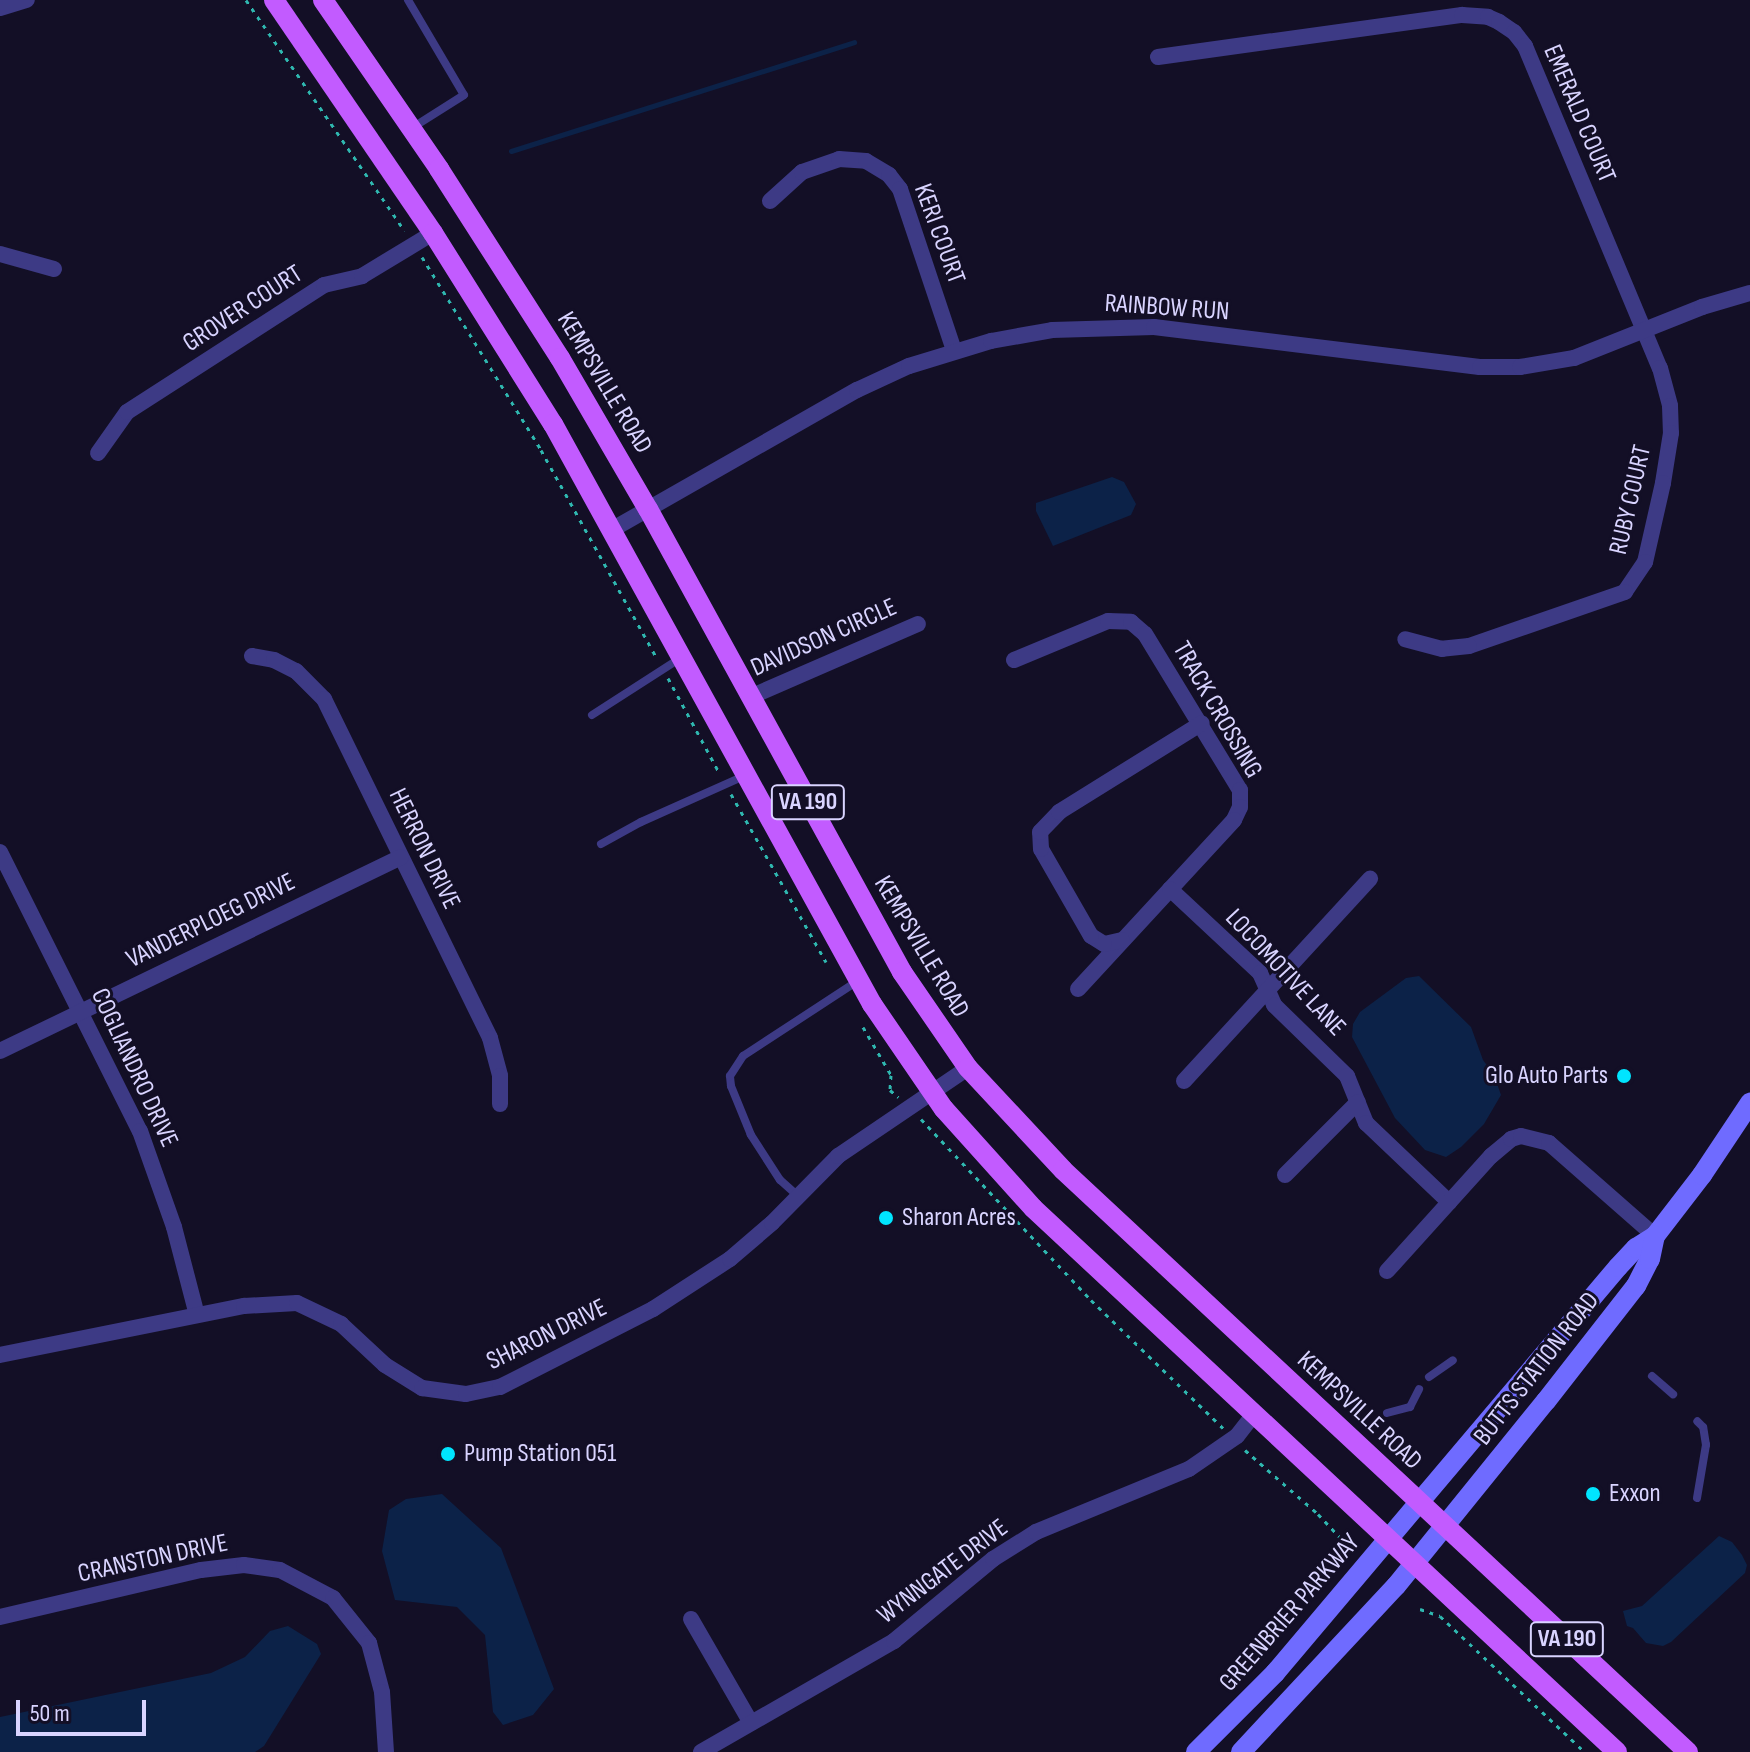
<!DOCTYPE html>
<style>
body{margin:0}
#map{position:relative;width:1750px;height:1752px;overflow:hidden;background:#130f26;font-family:"Sofia Sans Condensed",sans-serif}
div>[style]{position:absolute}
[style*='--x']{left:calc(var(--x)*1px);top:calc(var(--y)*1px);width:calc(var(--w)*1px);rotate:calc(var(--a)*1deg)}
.water>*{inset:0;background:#0c2248}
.stream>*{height:5px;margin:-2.5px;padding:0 2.5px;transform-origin:2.5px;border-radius:2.5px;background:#0c2248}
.path>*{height:3px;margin-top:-1.5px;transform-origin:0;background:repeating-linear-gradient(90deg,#2fb8b0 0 4px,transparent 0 10px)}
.service>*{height:8px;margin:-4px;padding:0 4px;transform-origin:4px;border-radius:4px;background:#3d3a85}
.minor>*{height:16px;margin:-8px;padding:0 8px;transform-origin:8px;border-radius:8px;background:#3d3a85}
.secondary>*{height:20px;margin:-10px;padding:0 10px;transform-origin:10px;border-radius:10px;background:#6f6bff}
.primary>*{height:20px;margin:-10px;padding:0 10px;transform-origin:10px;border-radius:10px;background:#c25bff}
.dots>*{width:22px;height:22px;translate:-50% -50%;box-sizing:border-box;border:4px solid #130f26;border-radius:50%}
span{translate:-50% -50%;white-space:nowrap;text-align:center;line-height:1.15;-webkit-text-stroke:6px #130f26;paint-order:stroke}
.shield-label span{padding:2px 6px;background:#130f26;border:2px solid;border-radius:6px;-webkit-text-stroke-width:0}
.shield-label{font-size:24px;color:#d9d4ff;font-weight:700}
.street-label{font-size:26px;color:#d9d4ff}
.poi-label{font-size:26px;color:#d9d4ff}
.right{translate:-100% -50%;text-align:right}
.left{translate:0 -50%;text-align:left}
.scale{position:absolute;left:16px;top:1700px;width:130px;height:36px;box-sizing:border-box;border:4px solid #d9d4ff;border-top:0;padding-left:10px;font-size:24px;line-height:28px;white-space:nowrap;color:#d9d4ff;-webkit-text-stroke:6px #130f26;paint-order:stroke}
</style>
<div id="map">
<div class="water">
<div style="clip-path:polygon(1112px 477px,1124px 482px,1136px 504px,1131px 515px,1053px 546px,1036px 511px,1036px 503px)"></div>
<div style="clip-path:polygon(1419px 976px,1471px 1027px,1483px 1060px,1494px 1075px,1501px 1095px,1484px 1124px,1461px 1147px,1446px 1157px,1425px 1150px,1395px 1118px,1352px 1037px,1353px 1024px,1360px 1012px,1406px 978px)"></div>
<div style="clip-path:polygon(442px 1494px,501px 1548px,554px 1689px,533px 1715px,503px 1725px,493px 1712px,485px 1635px,457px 1607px,395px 1600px,382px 1551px,389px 1510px,406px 1499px)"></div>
<div style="clip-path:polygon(1719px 1536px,1732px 1542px,1742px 1555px,1747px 1565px,1745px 1573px,1671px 1642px,1663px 1646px,1646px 1643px,1633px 1628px,1627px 1626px,1623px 1611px,1642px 1606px)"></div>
<div style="clip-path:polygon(288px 1626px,317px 1644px,321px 1654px,264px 1746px,255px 1752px,0 1752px,0 1717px,211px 1673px,245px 1657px,270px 1631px)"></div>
</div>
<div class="stream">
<div style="--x:511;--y:151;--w:360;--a:-17.6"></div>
</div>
<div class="path">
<div style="--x:246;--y:0;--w:280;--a:55.5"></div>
<div style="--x:422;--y:257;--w:227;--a:58.3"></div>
<div style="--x:541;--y:450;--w:238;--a:60.9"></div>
<div style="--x:668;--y:678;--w:109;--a:61.6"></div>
<div style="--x:731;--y:794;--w:193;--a:60.5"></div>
<div style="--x:863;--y:1027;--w:56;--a:59.7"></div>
<div style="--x:891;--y:1075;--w:15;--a:94"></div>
<div style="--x:890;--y:1090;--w:11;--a:41"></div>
<div style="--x:921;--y:1119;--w:248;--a:46.8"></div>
<div style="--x:1091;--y:1300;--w:184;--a:44.1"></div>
<div style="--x:1245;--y:1450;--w:97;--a:41.2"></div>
<div style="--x:1318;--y:1514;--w:47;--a:46.7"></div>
<div style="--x:1420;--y:1609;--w:21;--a:19"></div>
<div style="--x:1440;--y:1616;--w:199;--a:43.2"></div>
</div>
<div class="service">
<div style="--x:408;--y:0;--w:110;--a:59.5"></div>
<div style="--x:464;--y:95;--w:62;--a:147.6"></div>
<div style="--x:592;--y:715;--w:107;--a:-32.8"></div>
<div style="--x:601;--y:844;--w:46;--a:-28.8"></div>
<div style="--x:641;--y:822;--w:115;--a:-24.1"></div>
<div style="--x:798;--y:1196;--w:24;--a:-138"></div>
<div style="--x:780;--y:1180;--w:54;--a:-122.8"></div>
<div style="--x:751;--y:1135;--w:53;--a:-112.2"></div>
<div style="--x:731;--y:1086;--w:10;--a:-96"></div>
<div style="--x:730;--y:1076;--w:24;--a:-57"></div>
<div style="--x:743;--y:1056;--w:139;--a:-33.2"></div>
<div style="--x:1652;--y:1376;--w:28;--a:41"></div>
<div style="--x:1429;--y:1377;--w:29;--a:-35"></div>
<div style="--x:1387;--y:1413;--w:24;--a:-15"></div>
<div style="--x:1410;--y:1407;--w:20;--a:-63"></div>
<div style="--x:1697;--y:1498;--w:54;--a:-80.4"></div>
<div style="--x:1706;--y:1445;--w:18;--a:-99"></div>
<div style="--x:1703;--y:1427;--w:8;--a:-135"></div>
</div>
<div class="minor">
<div style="--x:0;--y:8;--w:28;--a:-17"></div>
<div style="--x:1158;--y:57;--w:307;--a:-7.9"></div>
<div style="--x:1462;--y:15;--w:26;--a:4"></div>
<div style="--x:1488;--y:17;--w:12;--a:24"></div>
<div style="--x:1499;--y:22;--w:18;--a:34"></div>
<div style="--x:1514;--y:32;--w:18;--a:52"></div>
<div style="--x:1525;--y:46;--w:349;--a:67.3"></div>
<div style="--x:1660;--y:368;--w:39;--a:75"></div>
<div style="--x:1670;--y:406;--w:27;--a:88"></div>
<div style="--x:1671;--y:433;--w:51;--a:99.1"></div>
<div style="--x:1663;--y:483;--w:81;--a:102.8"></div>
<div style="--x:1645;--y:562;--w:36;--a:124"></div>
<div style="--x:1625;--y:592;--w:165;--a:160.9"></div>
<div style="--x:1469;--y:646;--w:27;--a:174"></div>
<div style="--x:1442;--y:649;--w:38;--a:-165"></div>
<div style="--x:770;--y:201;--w:43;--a:-42.2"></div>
<div style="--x:802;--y:172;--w:39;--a:-19"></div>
<div style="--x:839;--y:159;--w:27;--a:4"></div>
<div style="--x:866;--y:161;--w:27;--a:31"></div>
<div style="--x:889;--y:175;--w:18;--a:52"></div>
<div style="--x:900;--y:189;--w:170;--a:71.5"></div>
<div style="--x:0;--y:254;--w:56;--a:15.5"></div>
<div style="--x:98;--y:453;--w:50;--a:-54.7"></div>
<div style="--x:127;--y:412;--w:234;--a:-32.8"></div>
<div style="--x:324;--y:285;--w:39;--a:-13"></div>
<div style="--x:362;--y:276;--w:83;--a:-31.2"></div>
<div style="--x:613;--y:529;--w:281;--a:-29.7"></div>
<div style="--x:857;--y:390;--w:57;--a:-24.8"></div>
<div style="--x:909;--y:366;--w:86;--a:-17"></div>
<div style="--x:991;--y:341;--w:62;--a:-10.2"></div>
<div style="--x:1052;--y:330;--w:102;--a:-1.7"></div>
<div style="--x:1154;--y:327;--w:328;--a:7"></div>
<div style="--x:1480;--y:367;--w:40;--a:0"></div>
<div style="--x:1520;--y:367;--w:55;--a:-9.5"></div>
<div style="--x:1574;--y:358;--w:138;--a:-21.7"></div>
<div style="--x:1702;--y:307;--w:50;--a:-16.3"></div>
<div style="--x:252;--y:656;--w:22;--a:10"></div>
<div style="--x:274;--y:660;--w:25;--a:27"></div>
<div style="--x:296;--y:671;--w:40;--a:45"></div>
<div style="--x:324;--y:699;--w:377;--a:63.9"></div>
<div style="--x:490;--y:1038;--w:39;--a:75"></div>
<div style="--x:500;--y:1076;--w:28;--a:90"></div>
<div style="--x:1014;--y:660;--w:102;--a:-22.5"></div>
<div style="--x:1108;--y:621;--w:23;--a:2"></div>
<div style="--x:1131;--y:622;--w:18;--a:41"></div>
<div style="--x:1145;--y:634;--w:183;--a:58.7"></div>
<div style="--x:1240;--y:790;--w:17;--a:90"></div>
<div style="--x:1240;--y:807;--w:14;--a:115"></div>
<div style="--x:1234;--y:820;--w:230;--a:132.7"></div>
<div style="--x:750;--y:697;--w:183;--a:-23.5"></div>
<div style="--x:0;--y:852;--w:312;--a:63.4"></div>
<div style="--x:140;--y:1131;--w:102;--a:70.5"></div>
<div style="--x:174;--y:1227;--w:91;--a:75.4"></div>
<div style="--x:1170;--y:889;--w:123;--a:43"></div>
<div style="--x:1260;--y:973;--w:35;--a:66"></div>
<div style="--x:1274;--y:1005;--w:102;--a:44.2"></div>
<div style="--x:1347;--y:1076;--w:51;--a:68"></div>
<div style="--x:1366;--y:1123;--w:115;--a:43.6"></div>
<div style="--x:1122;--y:940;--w:18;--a:167"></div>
<div style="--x:1104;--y:944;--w:15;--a:-148"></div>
<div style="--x:1091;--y:936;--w:100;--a:-119.9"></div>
<div style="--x:1041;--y:849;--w:17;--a:-93"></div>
<div style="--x:1040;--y:832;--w:28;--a:-46"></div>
<div style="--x:1059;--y:812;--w:168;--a:-31.9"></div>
<div style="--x:0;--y:1051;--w:445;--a:-25.8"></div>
<div style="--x:1184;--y:1081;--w:275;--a:-47.4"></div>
<div style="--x:1285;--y:1175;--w:103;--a:-45"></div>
<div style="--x:1387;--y:1271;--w:155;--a:-47.9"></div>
<div style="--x:1491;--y:1156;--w:26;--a:-40"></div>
<div style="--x:1511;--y:1139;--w:10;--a:-17"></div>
<div style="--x:1521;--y:1136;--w:29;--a:14"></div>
<div style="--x:1549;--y:1143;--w:141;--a:41.3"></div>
<div style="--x:0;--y:1355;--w:249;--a:-11.4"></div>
<div style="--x:244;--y:1306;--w:53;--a:-3.2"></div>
<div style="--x:297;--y:1303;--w:49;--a:25.5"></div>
<div style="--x:341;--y:1324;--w:60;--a:43"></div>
<div style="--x:385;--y:1365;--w:44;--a:31.9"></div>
<div style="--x:422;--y:1388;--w:44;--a:7.8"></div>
<div style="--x:466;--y:1394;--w:35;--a:-12"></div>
<div style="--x:500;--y:1387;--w:172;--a:-27"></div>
<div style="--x:653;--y:1309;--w:92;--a:-33"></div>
<div style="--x:730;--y:1259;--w:55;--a:-40.6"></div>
<div style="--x:772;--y:1223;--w:94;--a:-45.4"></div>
<div style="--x:838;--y:1156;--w:157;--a:-34.1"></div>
<div style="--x:0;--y:1617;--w:206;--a:-13.2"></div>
<div style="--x:201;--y:1570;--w:43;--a:-6.6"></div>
<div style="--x:244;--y:1565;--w:36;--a:8"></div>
<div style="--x:280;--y:1570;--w:60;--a:27.8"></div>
<div style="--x:333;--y:1598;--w:58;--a:51.3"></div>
<div style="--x:369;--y:1643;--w:51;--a:75.1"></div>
<div style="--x:382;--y:1692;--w:60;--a:86.2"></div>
<div style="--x:691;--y:1619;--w:120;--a:60"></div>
<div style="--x:701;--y:1752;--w:223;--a:-29.9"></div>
<div style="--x:894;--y:1641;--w:129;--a:-39.6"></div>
<div style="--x:993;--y:1559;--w:51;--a:-32.1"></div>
<div style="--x:1036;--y:1532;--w:165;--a:-22.4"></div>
<div style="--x:1189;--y:1469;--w:58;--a:-34.5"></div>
<div style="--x:1237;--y:1436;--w:28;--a:-52"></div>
</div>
<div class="secondary">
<div style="--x:1196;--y:1752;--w:112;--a:-45"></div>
<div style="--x:1275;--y:1673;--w:531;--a:-49.81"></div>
<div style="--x:1618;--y:1267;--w:26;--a:-47"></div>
<div style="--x:1636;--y:1248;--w:22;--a:-32"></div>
<div style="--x:1655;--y:1236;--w:77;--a:-52.4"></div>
<div style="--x:1702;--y:1175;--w:87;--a:-56.3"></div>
<div style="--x:1241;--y:1752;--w:227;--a:-47"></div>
<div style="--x:1396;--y:1586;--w:238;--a:-51"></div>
<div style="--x:1546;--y:1401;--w:146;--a:-52"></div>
<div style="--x:1636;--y:1286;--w:30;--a:-63"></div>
<div style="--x:1650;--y:1259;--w:24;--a:-78"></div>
</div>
<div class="primary">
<div style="--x:274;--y:0;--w:282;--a:55.7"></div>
<div style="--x:433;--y:233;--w:226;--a:57.9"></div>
<div style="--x:553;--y:424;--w:662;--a:61.19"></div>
<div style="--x:872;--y:1004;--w:127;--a:55.6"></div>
<div style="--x:944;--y:1109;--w:133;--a:48"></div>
<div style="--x:1033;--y:1208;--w:798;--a:42.97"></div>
<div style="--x:323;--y:0;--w:205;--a:55.5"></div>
<div style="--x:439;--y:169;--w:224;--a:57.4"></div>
<div style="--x:560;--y:358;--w:175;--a:59.8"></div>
<div style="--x:648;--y:509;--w:528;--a:61.25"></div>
<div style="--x:902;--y:972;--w:116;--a:55.5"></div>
<div style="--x:968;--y:1068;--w:139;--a:47"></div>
<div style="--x:1063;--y:1170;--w:854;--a:42.96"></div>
</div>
<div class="dots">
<div style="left:1624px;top:1076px;background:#00e5ff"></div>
<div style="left:886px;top:1218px;background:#00e5ff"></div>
<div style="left:448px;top:1454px;background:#00e5ff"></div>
<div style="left:1593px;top:1494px;background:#00e5ff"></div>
</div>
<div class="shield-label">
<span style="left:808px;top:802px">VA 190</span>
<span style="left:1567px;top:1639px">VA 190</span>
</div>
<div class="street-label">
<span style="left:1579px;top:114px;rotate:67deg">EMERALD COURT</span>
<span style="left:939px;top:234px;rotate:70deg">KERI COURT</span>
<span style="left:1167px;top:308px;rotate:4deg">RAINBOW RUN</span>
<span style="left:243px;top:309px;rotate:-33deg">GROVER COURT</span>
<span style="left:604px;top:383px;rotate:59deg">KEMPSVILLE ROAD</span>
<span style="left:1631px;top:500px;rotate:-77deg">RUBY COURT</span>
<span style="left:824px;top:638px;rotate:-24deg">DAVIDSON CIRCLE</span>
<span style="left:1217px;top:710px;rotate:60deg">TRACK CROSSING</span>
<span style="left:424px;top:849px;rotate:64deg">HERRON DRIVE</span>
<span style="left:211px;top:921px;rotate:-26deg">VANDERPLOEG DRIVE</span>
<span style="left:921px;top:947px;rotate:59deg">KEMPSVILLE ROAD</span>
<span style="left:1285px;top:973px;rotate:47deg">LOCOMOTIVE LANE</span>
<span style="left:134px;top:1068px;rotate:65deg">COGLIANDRO DRIVE</span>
<span style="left:547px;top:1335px;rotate:-26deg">SHARON DRIVE</span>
<span style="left:1537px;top:1369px;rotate:-52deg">BUTTS STATION ROAD</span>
<span style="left:1359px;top:1411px;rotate:43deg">KEMPSVILLE ROAD</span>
<span style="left:153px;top:1559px;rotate:-12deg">CRANSTON DRIVE</span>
<span style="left:943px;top:1572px;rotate:-37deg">WYNNGATE DRIVE</span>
<span style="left:1290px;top:1613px;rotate:-49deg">GREENBRIER PARKWAY</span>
</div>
<div class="poi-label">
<span class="right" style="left:1608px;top:1076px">Glo Auto Parts</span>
<span class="left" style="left:902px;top:1218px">Sharon Acres</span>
<span class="left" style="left:464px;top:1454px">Pump Station 051</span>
<span class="left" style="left:1609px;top:1494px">Exxon</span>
</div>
<div class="scale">50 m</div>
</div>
